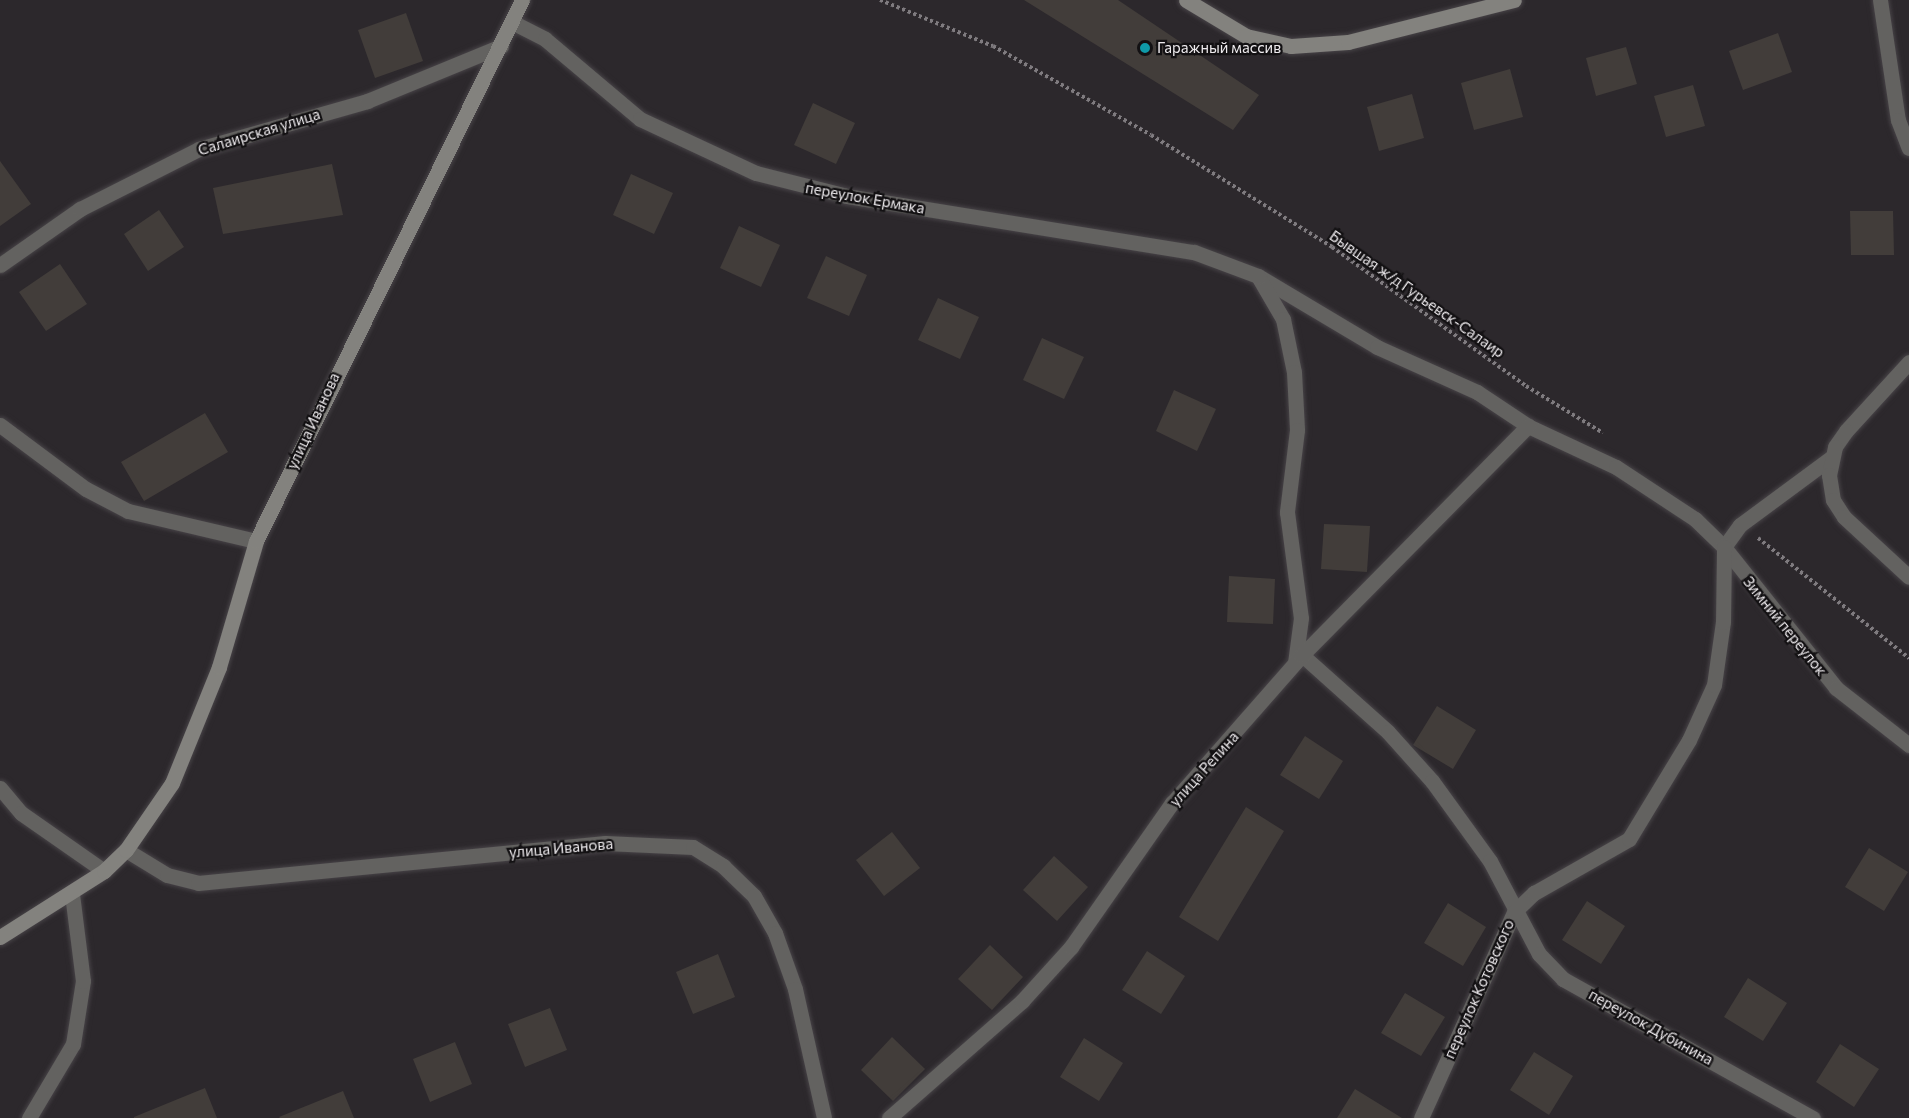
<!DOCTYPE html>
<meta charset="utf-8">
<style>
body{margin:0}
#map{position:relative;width:1909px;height:1118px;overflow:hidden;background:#2c282c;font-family:Commissioner,sans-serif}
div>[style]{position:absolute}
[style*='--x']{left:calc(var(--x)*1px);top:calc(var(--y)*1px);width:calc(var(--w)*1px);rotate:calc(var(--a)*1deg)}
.building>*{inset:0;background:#423d3a}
.path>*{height:4px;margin-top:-2px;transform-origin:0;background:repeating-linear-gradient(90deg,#7f7b7f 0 3px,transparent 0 6px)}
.roads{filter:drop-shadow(0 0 2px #474347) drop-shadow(0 0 2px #474347)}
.lane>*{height:15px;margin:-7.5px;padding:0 7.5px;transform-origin:7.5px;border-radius:7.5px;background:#636260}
.street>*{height:15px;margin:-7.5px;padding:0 7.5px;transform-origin:7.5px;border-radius:7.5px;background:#636260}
.secondary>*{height:15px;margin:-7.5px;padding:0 7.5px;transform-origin:7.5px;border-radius:7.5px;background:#83827e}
.dots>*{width:16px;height:16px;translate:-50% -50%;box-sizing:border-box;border:3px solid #131113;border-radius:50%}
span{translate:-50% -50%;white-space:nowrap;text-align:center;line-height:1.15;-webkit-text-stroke:4.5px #131113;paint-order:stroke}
.poi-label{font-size:15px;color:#eeebee}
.left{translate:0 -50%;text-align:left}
.street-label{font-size:15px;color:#eeebee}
</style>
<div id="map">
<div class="building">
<div style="clip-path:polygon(1024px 0,1118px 0,1259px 95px,1233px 130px)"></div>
<div style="clip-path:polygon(406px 13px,423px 61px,375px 78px,358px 30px)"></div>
<div style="clip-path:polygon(1778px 33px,1792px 72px,1743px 90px,1729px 51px)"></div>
<div style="clip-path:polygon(1626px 47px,1637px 84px,1596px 96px,1586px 58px)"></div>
<div style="clip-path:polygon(1510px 69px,1523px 117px,1474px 130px,1461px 83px)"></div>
<div style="clip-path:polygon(1693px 85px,1705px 126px,1666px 137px,1654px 96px)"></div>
<div style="clip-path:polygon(1412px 94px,1424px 138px,1379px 151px,1367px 107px)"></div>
<div style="clip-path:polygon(813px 103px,855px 123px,836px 164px,794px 145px)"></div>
<div style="clip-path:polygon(0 161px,31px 204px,0 226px)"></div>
<div style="clip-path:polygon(332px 164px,343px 215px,223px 234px,213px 188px)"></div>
<div style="clip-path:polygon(631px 174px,673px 193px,654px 234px,613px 215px)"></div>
<div style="clip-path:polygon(159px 210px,184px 247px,148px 271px,124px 234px)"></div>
<div style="clip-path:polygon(1850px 211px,1893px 211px,1894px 255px,1851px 255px)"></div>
<div style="clip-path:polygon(739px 226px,780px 245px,761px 287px,720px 268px)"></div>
<div style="clip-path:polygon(826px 256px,867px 275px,849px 316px,807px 298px)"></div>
<div style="clip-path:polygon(60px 264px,87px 304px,46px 331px,19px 292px)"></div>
<div style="clip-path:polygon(938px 298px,979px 317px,960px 359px,918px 340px)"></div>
<div style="clip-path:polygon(1042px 338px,1084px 357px,1064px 399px,1023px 380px)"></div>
<div style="clip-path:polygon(1174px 390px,1216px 409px,1197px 451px,1156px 431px)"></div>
<div style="clip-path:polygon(205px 413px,228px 452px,144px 501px,121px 462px)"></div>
<div style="clip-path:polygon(1324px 524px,1370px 526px,1367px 572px,1321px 569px)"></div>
<div style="clip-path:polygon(1229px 576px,1275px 579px,1273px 624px,1227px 622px)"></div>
<div style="clip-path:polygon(1437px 706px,1476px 730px,1453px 769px,1413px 745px)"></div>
<div style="clip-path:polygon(1305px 736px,1343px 761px,1319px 799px,1280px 775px)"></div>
<div style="clip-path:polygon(1246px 807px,1284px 831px,1218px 941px,1179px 917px)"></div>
<div style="clip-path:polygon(892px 832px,920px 868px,884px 896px,856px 860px)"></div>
<div style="clip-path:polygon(1869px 848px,1908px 872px,1884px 911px,1845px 887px)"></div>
<div style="clip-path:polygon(1054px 856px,1088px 887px,1057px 921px,1023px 890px)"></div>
<div style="clip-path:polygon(1587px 901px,1625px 926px,1601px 964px,1562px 940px)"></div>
<div style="clip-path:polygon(1448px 903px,1486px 927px,1463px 966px,1424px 943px)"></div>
<div style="clip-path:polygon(990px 945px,1023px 977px,992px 1010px,958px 979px)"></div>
<div style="clip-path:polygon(1147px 951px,1185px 976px,1161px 1014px,1122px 990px)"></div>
<div style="clip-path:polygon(718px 954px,735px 997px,693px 1014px,676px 972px)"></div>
<div style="clip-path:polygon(1748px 978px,1787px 1003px,1763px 1041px,1724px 1017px)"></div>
<div style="clip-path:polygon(1405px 993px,1445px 1017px,1421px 1056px,1381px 1033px)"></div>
<div style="clip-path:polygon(550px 1008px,567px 1050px,525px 1067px,508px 1024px)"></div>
<div style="clip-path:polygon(892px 1037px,925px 1069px,893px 1101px,861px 1070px)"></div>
<div style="clip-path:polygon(1084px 1038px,1123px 1063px,1099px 1101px,1060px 1077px)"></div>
<div style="clip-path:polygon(455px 1042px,472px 1084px,430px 1102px,413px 1059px)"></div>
<div style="clip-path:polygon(1840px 1044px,1879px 1069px,1854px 1107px,1816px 1082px)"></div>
<div style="clip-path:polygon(1534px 1052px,1573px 1076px,1549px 1115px,1510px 1090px)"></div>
<div style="clip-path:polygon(205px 1088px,217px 1118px,134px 1118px,134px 1117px)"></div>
<div style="clip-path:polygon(1355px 1089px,1402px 1118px,1337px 1118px)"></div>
<div style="clip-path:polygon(343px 1091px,354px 1118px,280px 1118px,279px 1117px)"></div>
</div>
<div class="path">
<div style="--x:880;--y:0;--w:122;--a:22.2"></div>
<div style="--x:993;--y:46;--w:181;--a:29.4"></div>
<div style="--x:1151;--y:135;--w:213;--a:31.7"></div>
<div style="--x:1332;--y:247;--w:239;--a:35.6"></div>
<div style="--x:1526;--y:386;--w:90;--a:31.4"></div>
<div style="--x:1758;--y:538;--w:193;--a:38.5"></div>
</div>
<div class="roads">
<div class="lane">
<div style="--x:1258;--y:276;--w:139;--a:30.8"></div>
<div style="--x:1377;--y:347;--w:110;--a:24.2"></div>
<div style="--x:1477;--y:392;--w:61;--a:33.7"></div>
<div style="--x:1528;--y:426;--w:97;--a:25"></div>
<div style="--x:1616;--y:467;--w:95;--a:33.4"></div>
<div style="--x:1695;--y:519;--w:40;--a:44"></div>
<div style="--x:1724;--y:547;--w:27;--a:-54"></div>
<div style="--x:1740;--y:525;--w:114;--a:-36.5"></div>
<div style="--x:1259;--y:278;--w:48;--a:59.7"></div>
<div style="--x:1283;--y:319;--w:54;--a:78.3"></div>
<div style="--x:1294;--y:372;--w:58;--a:87"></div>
<div style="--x:1297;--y:430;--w:83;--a:97"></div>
<div style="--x:1287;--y:512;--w:107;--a:82.5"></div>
<div style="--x:1301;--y:618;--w:45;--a:97.6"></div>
<div style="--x:0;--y:425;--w:107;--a:36.7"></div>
<div style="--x:86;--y:489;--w:47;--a:27.6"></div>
<div style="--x:128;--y:511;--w:131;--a:13.2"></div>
<div style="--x:1302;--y:655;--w:115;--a:41.8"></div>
<div style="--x:1388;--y:732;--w:66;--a:48.1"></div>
<div style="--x:1432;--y:781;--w:99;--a:54.1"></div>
<div style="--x:1490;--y:861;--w:105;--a:62.2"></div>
<div style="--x:1539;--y:954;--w:35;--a:46"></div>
<div style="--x:1563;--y:979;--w:286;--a:29.1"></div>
<div style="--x:0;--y:788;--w:33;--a:50"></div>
<div style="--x:21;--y:813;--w:101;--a:34.9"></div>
<div style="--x:29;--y:1118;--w:86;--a:-59.3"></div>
<div style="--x:73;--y:1044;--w:64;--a:-81"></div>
<div style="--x:83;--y:981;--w:88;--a:-97.2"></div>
</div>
<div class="street">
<div style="--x:1880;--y:0;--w:121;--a:81.5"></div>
<div style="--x:1898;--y:120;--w:30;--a:69"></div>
<div style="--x:512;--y:22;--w:37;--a:27"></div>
<div style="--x:545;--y:39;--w:124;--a:40.1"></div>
<div style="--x:640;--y:119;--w:128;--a:25"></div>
<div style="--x:756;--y:173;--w:94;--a:14.2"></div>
<div style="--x:847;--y:196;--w:351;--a:9.2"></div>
<div style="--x:1194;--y:252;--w:68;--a:20.6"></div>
<div style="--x:0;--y:265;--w:98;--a:-35"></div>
<div style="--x:80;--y:209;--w:133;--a:-26.8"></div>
<div style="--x:199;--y:149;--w:175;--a:-15.9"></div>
<div style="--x:367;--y:101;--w:145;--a:-22.3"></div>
<div style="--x:1909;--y:362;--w:93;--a:132.4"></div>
<div style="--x:1846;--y:431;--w:19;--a:125"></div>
<div style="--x:1835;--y:447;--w:29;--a:102"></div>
<div style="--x:1829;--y:475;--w:25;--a:81"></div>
<div style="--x:1833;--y:500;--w:20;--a:57"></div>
<div style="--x:1844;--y:517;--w:88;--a:42.7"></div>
<div style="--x:1724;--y:547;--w:180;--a:51.5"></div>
<div style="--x:1836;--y:688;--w:93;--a:38"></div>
<div style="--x:126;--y:850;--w:48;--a:31.4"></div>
<div style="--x:167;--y:875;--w:32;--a:14"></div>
<div style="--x:198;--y:883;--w:409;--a:-5.6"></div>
<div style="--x:605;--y:843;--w:88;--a:2.6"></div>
<div style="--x:693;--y:847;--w:36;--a:32"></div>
<div style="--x:723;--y:866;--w:43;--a:44.1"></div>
<div style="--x:754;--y:896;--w:43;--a:60.4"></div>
<div style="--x:775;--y:933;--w:59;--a:70.3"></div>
<div style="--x:795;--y:989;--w:132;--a:77.3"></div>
<div style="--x:889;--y:1118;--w:177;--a:-41.3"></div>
<div style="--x:1022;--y:1001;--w:73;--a:-47.8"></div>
<div style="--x:1071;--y:947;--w:176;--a:-55"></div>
<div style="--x:1172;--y:803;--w:197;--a:-48.7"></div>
<div style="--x:1302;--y:655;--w:322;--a:-45.4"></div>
<div style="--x:1421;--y:1118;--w:226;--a:-65.7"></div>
<div style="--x:1514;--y:912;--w:28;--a:-44"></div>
<div style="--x:1534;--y:893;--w:109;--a:-29.6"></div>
<div style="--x:1629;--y:839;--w:116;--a:-58.8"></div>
<div style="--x:1689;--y:740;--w:60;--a:-65.6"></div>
<div style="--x:1714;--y:685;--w:64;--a:-81.9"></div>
<div style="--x:1723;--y:622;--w:75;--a:-89.2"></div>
</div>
<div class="secondary">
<div style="--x:1186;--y:0;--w:70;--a:31"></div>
<div style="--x:1246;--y:36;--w:46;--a:12.5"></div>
<div style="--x:1291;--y:46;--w:57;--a:-4"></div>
<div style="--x:1348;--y:42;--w:171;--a:-14.2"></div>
<div style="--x:0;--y:937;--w:123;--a:-32.4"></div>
<div style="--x:104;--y:871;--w:30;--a:-44"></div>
<div style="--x:126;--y:850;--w:81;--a:-55.5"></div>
<div style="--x:172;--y:783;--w:125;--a:-67.9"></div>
<div style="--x:219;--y:667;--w:131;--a:-73.6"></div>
<div style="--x:256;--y:541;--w:603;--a:-63.82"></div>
</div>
</div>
<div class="dots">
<div style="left:1145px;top:48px;background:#0f9aa8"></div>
</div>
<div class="poi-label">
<span class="left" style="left:1157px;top:48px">Гаражный массив</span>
</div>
<div class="street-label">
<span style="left:259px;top:132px;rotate:-17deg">Салаирская улица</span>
<span style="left:865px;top:198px;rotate:10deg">переулок Ермака</span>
<span style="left:1417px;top:294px;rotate:35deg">Бывшая ж/д Гурьевск-Салаир</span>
<span style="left:313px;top:421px;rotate:-65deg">улица Иванова</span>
<span style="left:1785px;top:626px;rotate:51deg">Зимний переулок</span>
<span style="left:1204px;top:769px;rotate:-48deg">улица Репина</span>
<span style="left:561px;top:848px;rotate:-5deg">улица Иванова</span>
<span style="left:1479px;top:989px;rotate:-66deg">переулок Котовского</span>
<span style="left:1651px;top:1027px;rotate:29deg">переулок Дубинина</span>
</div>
</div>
